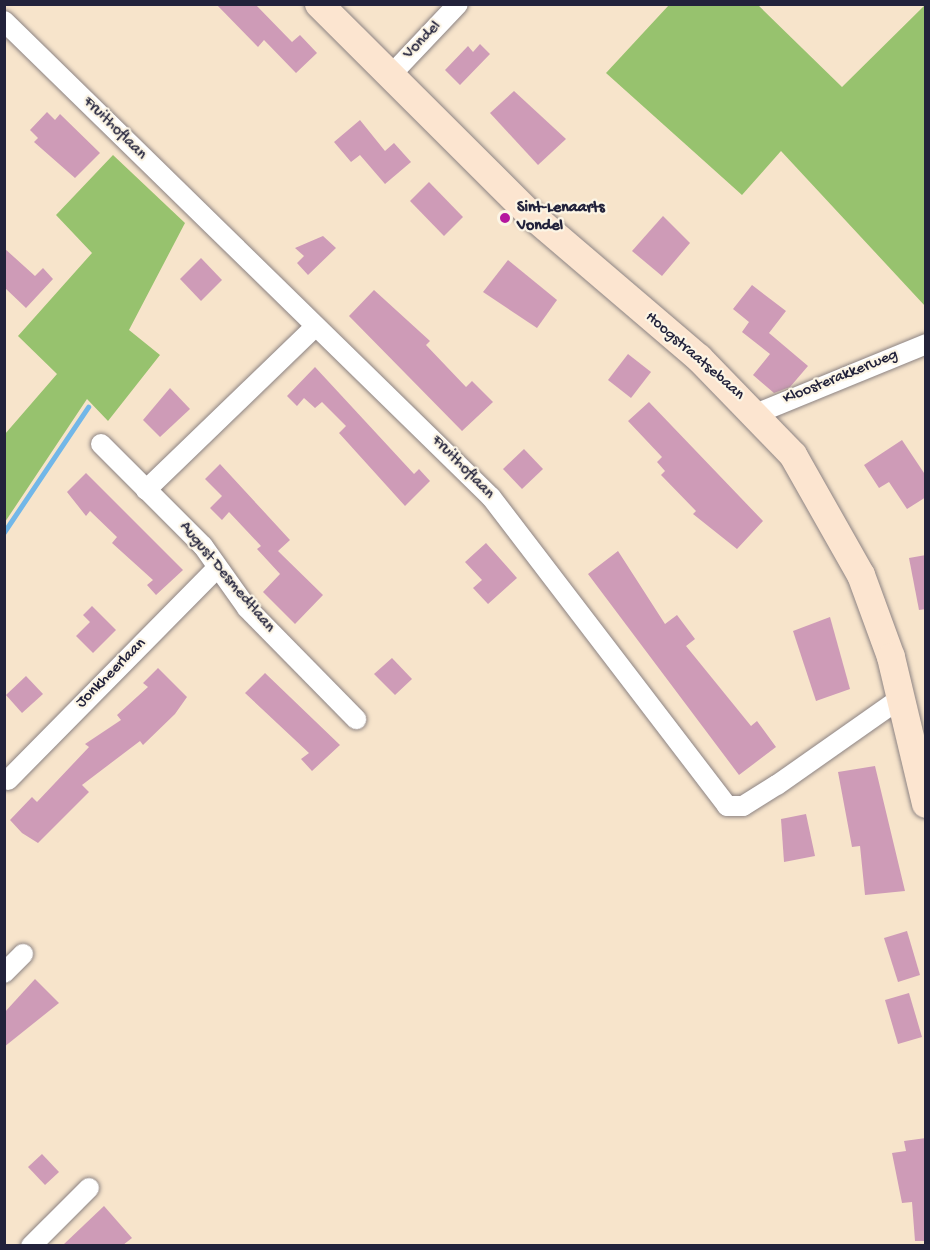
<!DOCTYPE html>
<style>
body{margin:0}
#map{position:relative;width:930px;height:1250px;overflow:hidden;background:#f7e4cb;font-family:"Gochi Hand",sans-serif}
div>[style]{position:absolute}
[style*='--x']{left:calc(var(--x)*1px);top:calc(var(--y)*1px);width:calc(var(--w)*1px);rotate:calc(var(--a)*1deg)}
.green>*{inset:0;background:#97c26e}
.stream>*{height:5px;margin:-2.5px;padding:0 2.5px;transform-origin:2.5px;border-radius:2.5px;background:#72b7e8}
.building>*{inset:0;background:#ce9bb7}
.roads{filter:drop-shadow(0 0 2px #8c8383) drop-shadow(0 0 2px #8c8383)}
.street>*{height:20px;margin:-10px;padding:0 10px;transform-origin:10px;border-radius:10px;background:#fff}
.secondary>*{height:28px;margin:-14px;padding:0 14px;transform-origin:14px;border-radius:14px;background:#fce5d0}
.dots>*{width:16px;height:16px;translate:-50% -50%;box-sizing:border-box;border:3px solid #fcf5e5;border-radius:50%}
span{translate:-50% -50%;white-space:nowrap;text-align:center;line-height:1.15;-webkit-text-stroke:4.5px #fcf5e5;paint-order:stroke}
.street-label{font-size:16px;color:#22223b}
.poi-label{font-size:16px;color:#22223b;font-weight:700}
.left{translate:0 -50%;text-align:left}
.frame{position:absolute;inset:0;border:6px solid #22223b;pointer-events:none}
</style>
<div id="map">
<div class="green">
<div style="clip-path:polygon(669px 5px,758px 5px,842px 87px,925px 5px,925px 306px,781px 151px,742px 195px,606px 73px)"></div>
<div style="clip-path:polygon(113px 155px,185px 223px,129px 330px,160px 355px,108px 421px,87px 399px,5px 522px,5px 434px,57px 374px,18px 336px,92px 253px,56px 215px)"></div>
</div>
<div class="stream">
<div style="--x:4;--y:532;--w:151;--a:-56.1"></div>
</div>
<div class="building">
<div style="clip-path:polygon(216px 4px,255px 4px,292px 42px,300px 35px,317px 53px,296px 73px,264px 40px,258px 47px)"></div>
<div style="clip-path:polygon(480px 44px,490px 54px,460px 85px,445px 70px,468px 46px,473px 52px)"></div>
<div style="clip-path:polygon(514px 91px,566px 139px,538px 165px,490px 113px)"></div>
<div style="clip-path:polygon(47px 112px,55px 120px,60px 114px,100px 153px,75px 178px,34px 142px,38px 138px,30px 130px)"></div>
<div style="clip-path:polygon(360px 120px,385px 151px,394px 143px,411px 162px,385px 184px,360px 155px,351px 162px,334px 142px)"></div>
<div style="clip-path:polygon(429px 182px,463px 217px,444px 236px,410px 201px)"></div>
<div style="clip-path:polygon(663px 216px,690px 243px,662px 276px,632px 251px)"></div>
<div style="clip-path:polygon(323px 236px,336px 248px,308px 275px,297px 263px,304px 256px,295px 248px)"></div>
<div style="clip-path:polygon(4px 248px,35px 276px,43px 268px,53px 279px,26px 308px,4px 287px)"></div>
<div style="clip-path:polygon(201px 258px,222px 280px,201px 301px,180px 279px)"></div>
<div style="clip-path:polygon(508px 260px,557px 300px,537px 328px,483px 292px)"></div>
<div style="clip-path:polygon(752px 285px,786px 311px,769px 333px,808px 366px,790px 387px,774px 393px,753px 375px,770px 354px,742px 332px,749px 322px,733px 309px)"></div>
<div style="clip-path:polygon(374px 290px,430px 341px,426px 345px,466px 387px,472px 381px,493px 402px,462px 431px,349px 316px)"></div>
<div style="clip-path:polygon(628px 354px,651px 372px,631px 398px,608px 380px)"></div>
<div style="clip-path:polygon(315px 367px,414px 474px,419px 469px,430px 481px,405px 506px,339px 433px,346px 426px,322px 402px,315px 408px,304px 398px,297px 406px,287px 396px)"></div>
<div style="clip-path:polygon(170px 388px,190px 409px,160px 437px,143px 420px)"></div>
<div style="clip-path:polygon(649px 402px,763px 521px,737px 549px,693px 514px,696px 511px,661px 475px,665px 471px,657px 462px,662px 457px,628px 421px)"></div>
<div style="clip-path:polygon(902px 440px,926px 476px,926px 497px,907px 509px,889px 482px,879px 488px,864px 465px)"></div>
<div style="clip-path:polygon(524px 449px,543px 469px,522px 489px,503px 469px)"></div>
<div style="clip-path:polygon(220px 464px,290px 540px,278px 551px,323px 595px,295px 624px,263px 592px,280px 574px,257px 549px,261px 546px,229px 512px,222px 520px,210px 508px,222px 496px,205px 479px)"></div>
<div style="clip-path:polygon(86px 473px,183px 570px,156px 595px,147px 585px,153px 580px,112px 543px,117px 537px,90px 511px,86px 516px,67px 492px)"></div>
<div style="clip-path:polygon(486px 543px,517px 578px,488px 604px,473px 588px,482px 580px,465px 562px)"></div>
<div style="clip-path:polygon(618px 551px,665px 624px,677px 615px,695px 639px,686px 646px,751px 726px,757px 721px,776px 747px,739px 775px,588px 574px)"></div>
<div style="clip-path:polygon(926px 555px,926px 609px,919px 610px,909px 558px)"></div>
<div style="clip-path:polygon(92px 606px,116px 630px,93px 653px,76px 636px,90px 622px,83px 615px)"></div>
<div style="clip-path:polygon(830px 617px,850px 689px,816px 701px,793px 631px)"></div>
<div style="clip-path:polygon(392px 658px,412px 679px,395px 695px,374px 674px)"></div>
<div style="clip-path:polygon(158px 668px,187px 697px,175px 714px,143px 745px,140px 741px,82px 785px,89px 792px,38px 843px,22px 833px,10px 820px,32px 797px,37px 802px,89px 747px,85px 744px,121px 720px,117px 715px,148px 687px,143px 683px)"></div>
<div style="clip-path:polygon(265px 673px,340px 745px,312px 771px,301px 759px,309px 753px,245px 693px)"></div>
<div style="clip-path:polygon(26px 676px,43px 694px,22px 713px,6px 695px)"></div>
<div style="clip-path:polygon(875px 766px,905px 891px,865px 895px,860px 846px,852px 847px,838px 772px)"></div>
<div style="clip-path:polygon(806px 814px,815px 856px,784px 862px,781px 819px)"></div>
<div style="clip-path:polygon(907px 931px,920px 975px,898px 982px,884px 938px)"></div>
<div style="clip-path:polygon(35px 979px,59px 1003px,4px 1047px,4px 1013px)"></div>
<div style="clip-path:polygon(909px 993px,922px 1037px,898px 1044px,885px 1000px)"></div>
<div style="clip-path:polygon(926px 1138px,926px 1241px,915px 1241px,912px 1202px,902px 1203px,892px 1153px,906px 1151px,904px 1141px)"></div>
<div style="clip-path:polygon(42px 1154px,59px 1172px,45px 1185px,28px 1167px)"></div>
<div style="clip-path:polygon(104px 1206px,132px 1238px,123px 1245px,63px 1245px)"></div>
</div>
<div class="roads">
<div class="street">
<div style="--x:4;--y:21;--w:681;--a:44.35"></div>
<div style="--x:491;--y:497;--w:389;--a:52.6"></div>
<div style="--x:727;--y:806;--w:16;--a:0"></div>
<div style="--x:743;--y:806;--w:40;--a:-32"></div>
<div style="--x:777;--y:785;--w:153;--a:-35.1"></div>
<div style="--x:389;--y:77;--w:100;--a:-46.6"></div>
<div style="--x:758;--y:413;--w:182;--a:-22.3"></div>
<div style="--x:101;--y:444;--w:144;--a:45"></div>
<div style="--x:203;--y:546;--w:76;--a:54.6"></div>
<div style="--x:247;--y:608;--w:156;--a:45.5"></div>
<div style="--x:146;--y:490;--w:233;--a:-44"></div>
<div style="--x:8;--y:780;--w:296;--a:-45.4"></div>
<div style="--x:4;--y:973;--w:27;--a:-45"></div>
<div style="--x:31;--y:1246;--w:82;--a:-45"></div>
</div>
<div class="secondary">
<div style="--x:319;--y:4;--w:296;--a:44.9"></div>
<div style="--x:529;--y:213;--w:223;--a:40.5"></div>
<div style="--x:699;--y:358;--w:135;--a:45.9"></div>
<div style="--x:793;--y:455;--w:138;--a:60.5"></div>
<div style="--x:861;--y:575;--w:87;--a:69.9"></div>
<div style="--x:891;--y:657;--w:151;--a:76.6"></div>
</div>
</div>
<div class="dots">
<div style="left:505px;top:218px;background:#b5179e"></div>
</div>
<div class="street-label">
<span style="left:423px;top:41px;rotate:-46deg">Vondel</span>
<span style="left:114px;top:129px;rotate:45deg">Fruithoflaan</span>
<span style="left:694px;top:357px;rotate:41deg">Hoogstraatsebaan</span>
<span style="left:841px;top:378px;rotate:-22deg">Kloosterakkerweg</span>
<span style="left:462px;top:468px;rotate:46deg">Fruithoflaan</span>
<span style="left:226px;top:578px;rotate:50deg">August Desmedtlaan</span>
<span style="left:112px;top:674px;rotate:-45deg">Jonkheerlaan</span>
</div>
<div class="poi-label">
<span class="left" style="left:517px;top:218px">Sint-Lenaarts<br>Vondel</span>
</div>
<div class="frame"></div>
</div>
